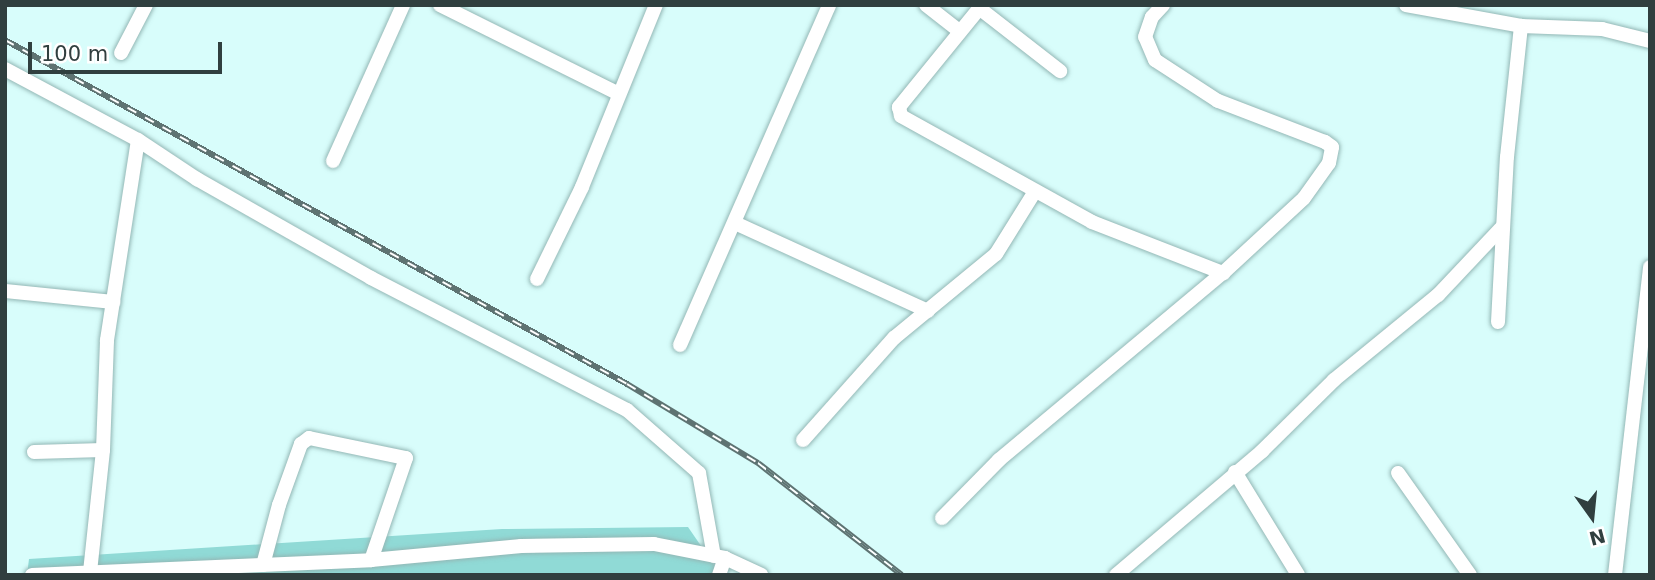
<!DOCTYPE html>
<style>
body{margin:0}
#map{position:relative;width:1655px;height:580px;overflow:hidden;background:#d8fdfb;font-family:"DejaVu Sans",sans-serif}
div>[style]{position:absolute}
[style*='--x']{left:calc(var(--x)*1px);top:calc(var(--y)*1px);width:calc(var(--w)*1px);rotate:calc(var(--a)*1deg)}
.green>*{inset:0;background:#90dad6}
.roads{filter:drop-shadow(0 0 2px #93b7b5) drop-shadow(0 0 2px #93b7b5)}
.minor>*{height:14px;margin:-7px;padding:0 7px;transform-origin:7px;border-radius:7px;background:#fff}
.rail>*{height:6px;margin-top:-3px;transform-origin:0;background:repeating-linear-gradient(90deg,#fff 0 10px,#5e7372 0 20px);box-sizing:border-box;border-block:2px solid #5e7372}
span{translate:-50% -50%;white-space:nowrap;text-align:center;line-height:1.15;-webkit-text-stroke:7px #fff;paint-order:stroke}
.frame{position:absolute;inset:0;border:7px solid #303f3f;pointer-events:none}
.north{position:absolute;left:1557px;top:482px;width:70px;height:70px;-webkit-text-stroke:5px #fff;paint-order:stroke;rotate:165deg;font-size:19px;font-weight:700;line-height:28px;text-align:center;color:#303f3f}
.north::after{content:'';display:block;margin:auto;width:24px;height:32px;background:#303f3f;clip-path:polygon(50% 0,100% 100%,50% 72%,0 100%)}
.scale{position:absolute;left:28px;top:42px;width:194px;height:32px;box-sizing:border-box;border:4px solid #303f3f;border-top:0;padding-left:9px;font-size:21px;line-height:24px;white-space:nowrap;color:#303f3f;-webkit-text-stroke:5px #fff;paint-order:stroke}
</style>
<div id="map">
<div class="green">
<div style="clip-path:polygon(688px 527px,721px 575px,27px 575px,29px 559px,502px 529px)"></div>
</div>
<div class="roads">
<div class="minor">
<div style="--x:440;--y:5;--w:198;--a:26.4"></div>
<div style="--x:926;--y:5;--w:41;--a:38"></div>
<div style="--x:982;--y:5;--w:132;--a:129.1"></div>
<div style="--x:899;--y:107;--w:9;--a:77"></div>
<div style="--x:901;--y:116;--w:218;--a:29"></div>
<div style="--x:1092;--y:222;--w:141;--a:21.3"></div>
<div style="--x:1406;--y:5;--w:117;--a:10.3"></div>
<div style="--x:1521;--y:26;--w:81;--a:2.1"></div>
<div style="--x:1602;--y:29;--w:49;--a:14"></div>
<div style="--x:979;--y:8;--w:103;--a:37.9"></div>
<div style="--x:121;--y:53;--w:54;--a:-62.5"></div>
<div style="--x:5;--y:69;--w:151;--a:28.1"></div>
<div style="--x:138;--y:140;--w:71;--a:33.5"></div>
<div style="--x:197;--y:179;--w:200;--a:29.6"></div>
<div style="--x:371;--y:278;--w:288;--a:27.3"></div>
<div style="--x:627;--y:410;--w:96;--a:41.2"></div>
<div style="--x:699;--y:473;--w:84;--a:79.8"></div>
<div style="--x:333;--y:161;--w:171;--a:-65.8"></div>
<div style="--x:735;--y:223;--w:212;--a:24.5"></div>
<div style="--x:537;--y:279;--w:102;--a:-63.9"></div>
<div style="--x:582;--y:187;--w:196;--a:-67.9"></div>
<div style="--x:5;--y:291;--w:109;--a:5.8"></div>
<div style="--x:1498;--y:322;--w:165;--a:-86.9"></div>
<div style="--x:1507;--y:157;--w:132;--a:-83.9"></div>
<div style="--x:680;--y:345;--w:371;--a:-66.3"></div>
<div style="--x:803;--y:440;--w:137;--a:-48.3"></div>
<div style="--x:894;--y:338;--w:132;--a:-39.5"></div>
<div style="--x:996;--y:254;--w:72;--a:-58.1"></div>
<div style="--x:34;--y:452;--w:69;--a:-1.7"></div>
<div style="--x:1235;--y:472;--w:121;--a:58.5"></div>
<div style="--x:1398;--y:473;--w:125;--a:54.8"></div>
<div style="--x:942;--y:518;--w:81;--a:-45.5"></div>
<div style="--x:999;--y:460;--w:292;--a:-39.9"></div>
<div style="--x:1223;--y:273;--w:110;--a:-42.8"></div>
<div style="--x:1304;--y:198;--w:43;--a:-54.5"></div>
<div style="--x:1329;--y:163;--w:16;--a:-79"></div>
<div style="--x:1332;--y:147;--w:9;--a:-144"></div>
<div style="--x:1325;--y:142;--w:115;--a:-159"></div>
<div style="--x:1218;--y:101;--w:75;--a:-146.9"></div>
<div style="--x:1155;--y:60;--w:25;--a:-113"></div>
<div style="--x:1145;--y:37;--w:21;--a:-71"></div>
<div style="--x:1152;--y:17;--w:16;--a:-47"></div>
<div style="--x:263;--y:565;--w:62;--a:-75.1"></div>
<div style="--x:279;--y:505;--w:65;--a:-70.2"></div>
<div style="--x:301;--y:444;--w:10;--a:-37"></div>
<div style="--x:309;--y:438;--w:99;--a:11.7"></div>
<div style="--x:406;--y:458;--w:108;--a:108.9"></div>
<div style="--x:90;--y:572;--w:123;--a:-83.9"></div>
<div style="--x:103;--y:450;--w:110;--a:-87.9"></div>
<div style="--x:107;--y:340;--w:202;--a:-81.2"></div>
<div style="--x:32;--y:575;--w:339;--a:-2.5"></div>
<div style="--x:371;--y:560;--w:151;--a:-5.3"></div>
<div style="--x:521;--y:546;--w:133;--a:-0.9"></div>
<div style="--x:654;--y:544;--w:72;--a:11.2"></div>
<div style="--x:725;--y:558;--w:40;--a:25"></div>
<div style="--x:719;--y:575;--w:18;--a:-71"></div>
<div style="--x:1116;--y:575;--w:192;--a:-40.3"></div>
<div style="--x:1262;--y:451;--w:101;--a:-44.6"></div>
<div style="--x:1334;--y:380;--w:134;--a:-39.3"></div>
<div style="--x:1438;--y:295;--w:93;--a:-46.7"></div>
<div style="--x:1615;--y:575;--w:310;--a:-83.5"></div>
</div>
</div>
<div class="rail">
<div style="--x:5;--y:40;--w:711;--a:28.94"></div>
<div style="--x:627;--y:384;--w:153;--a:31.1"></div>
<div style="--x:758;--y:463;--w:182;--a:37.9"></div>
</div>
<div class="frame"></div>
<div class="north">N</div>
<div class="scale">100 m</div>
</div>
